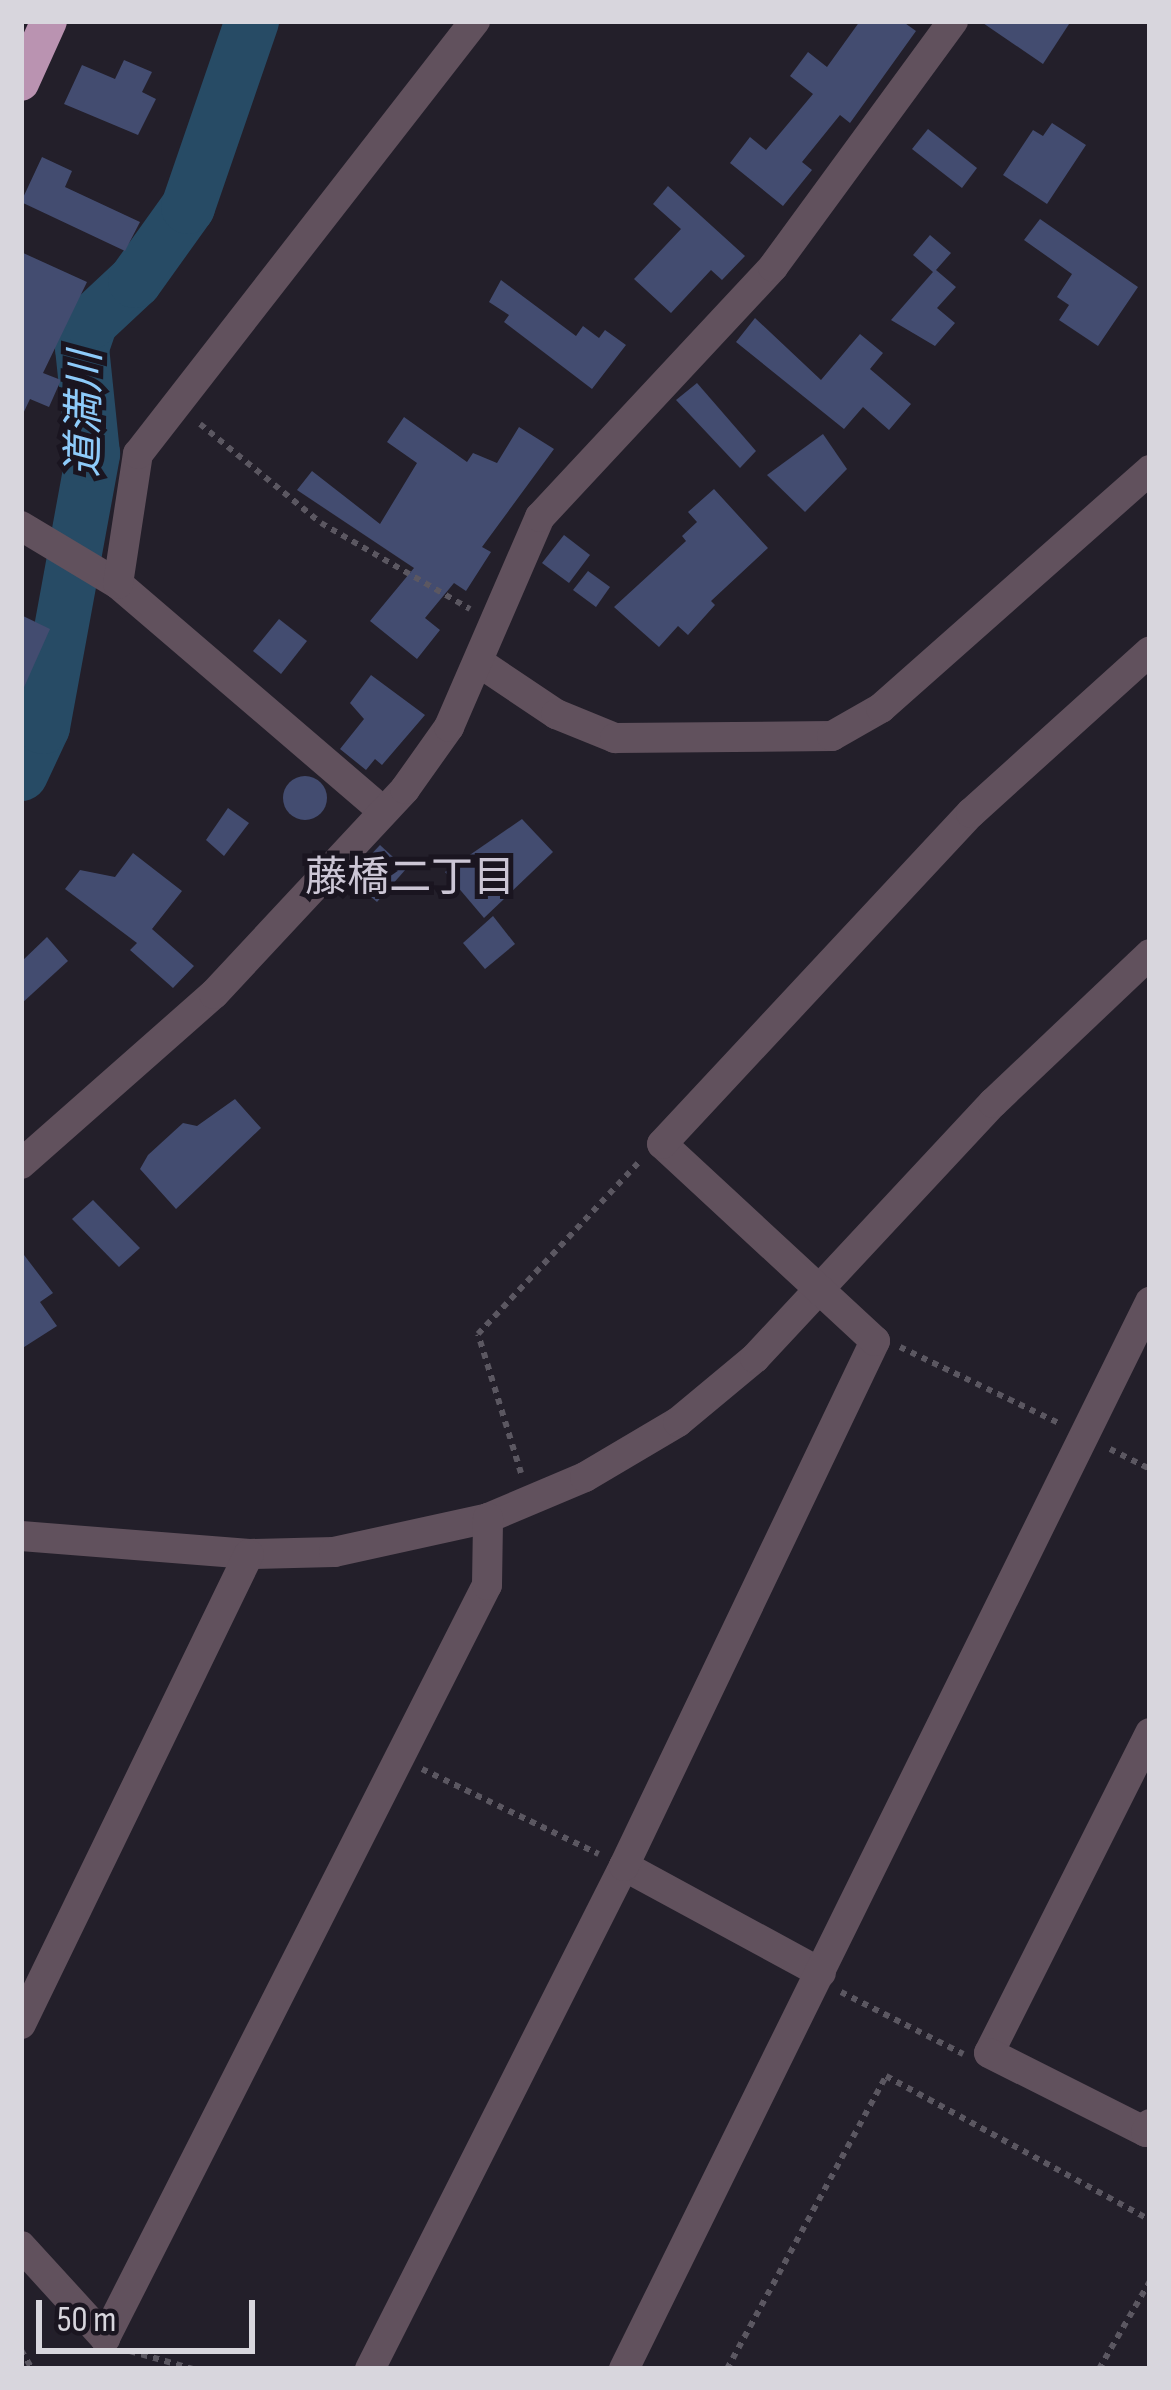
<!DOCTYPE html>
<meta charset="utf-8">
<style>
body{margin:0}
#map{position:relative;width:1171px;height:2390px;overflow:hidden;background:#231f2a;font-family:"Sofia Sans Condensed","Noto Sans JP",sans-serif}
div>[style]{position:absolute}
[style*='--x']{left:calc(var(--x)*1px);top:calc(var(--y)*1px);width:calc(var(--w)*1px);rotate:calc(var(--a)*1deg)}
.river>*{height:54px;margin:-27px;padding:0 27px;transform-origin:27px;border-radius:27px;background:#274b65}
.building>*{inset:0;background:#434c70}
.round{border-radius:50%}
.path>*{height:6px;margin-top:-3px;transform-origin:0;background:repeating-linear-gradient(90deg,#5b5761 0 6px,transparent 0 12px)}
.minor>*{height:30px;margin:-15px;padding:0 15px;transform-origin:15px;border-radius:15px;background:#61515d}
.highway>*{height:36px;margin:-18px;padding:0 18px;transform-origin:18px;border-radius:18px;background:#ba93b1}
span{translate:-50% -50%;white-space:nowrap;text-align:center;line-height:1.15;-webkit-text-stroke:10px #1a1520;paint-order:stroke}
.water-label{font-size:42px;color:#8ecbfa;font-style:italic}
.neighbourhood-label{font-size:42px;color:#ccc6d5}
.frame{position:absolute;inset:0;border:24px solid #d8d6dd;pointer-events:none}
.scale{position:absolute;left:36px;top:2300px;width:219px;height:54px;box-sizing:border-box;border:6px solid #d8d6dd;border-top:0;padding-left:15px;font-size:36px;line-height:42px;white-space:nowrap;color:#d8d6dd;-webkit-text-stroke:9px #1a1520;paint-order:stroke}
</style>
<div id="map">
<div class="river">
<div style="--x:21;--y:774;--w:52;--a:-64.9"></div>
<div style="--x:43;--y:727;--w:278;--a:-79.6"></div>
<div style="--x:93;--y:454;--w:107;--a:-95.9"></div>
<div style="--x:82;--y:348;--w:28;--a:-71"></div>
<div style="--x:91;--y:322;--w:60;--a:-43"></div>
<div style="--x:135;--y:281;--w:91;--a:-54.4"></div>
<div style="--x:188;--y:207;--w:197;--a:-71"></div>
</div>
<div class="building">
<div style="clip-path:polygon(860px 21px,902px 21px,916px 31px,850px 123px,840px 115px,802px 162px,812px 170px,783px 206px,730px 163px,750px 137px,766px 150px,813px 94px,790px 76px,808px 52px,827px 67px)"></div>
<div style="clip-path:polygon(980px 21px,1071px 21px,1043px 64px)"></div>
<div style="clip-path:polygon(124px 60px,152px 72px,142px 92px,156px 99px,138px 135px,64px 104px,82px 65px,115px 79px)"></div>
<div style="clip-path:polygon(1052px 123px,1086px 145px,1047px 204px,1003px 175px,1033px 130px,1043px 136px)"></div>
<div style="clip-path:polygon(928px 129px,977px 168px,962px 188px,912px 149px)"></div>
<div style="clip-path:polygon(42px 157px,72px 171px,65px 187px,140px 222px,125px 251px,21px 202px)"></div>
<div style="clip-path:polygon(668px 186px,745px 256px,722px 280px,711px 270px,671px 313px,634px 279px,681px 229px,653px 204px)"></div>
<div style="clip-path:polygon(1040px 219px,1138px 287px,1098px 346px,1059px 320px,1069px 305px,1057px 297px,1072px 274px,1024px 240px)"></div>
<div style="clip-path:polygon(930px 235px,951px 253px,936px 270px,956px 287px,937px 308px,955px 323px,935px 346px,891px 320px,933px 272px,913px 255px)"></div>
<div style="clip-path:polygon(21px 252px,87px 282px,43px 373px,61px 380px,49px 407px,30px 399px,21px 418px)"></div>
<div style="clip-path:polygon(501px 280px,576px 336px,583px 326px,599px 338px,605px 330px,626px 345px,592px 389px,504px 322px,509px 315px,489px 302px)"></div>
<div style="clip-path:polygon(755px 318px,821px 380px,860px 334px,883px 353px,870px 369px,911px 404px,889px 430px,863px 407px,844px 429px,736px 342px)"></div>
<div style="clip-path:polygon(697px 383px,756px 451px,740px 468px,676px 400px)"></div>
<div style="clip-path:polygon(404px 417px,467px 462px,473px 453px,497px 463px,519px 427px,554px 449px,482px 547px,491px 552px,466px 591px,454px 583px,425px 618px,440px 630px,417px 659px,370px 621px,414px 568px,297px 490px,312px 471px,380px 524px,417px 463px,387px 442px)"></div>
<div style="clip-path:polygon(823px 434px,847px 469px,805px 512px,767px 475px)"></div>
<div style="clip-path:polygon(714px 489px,768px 548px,711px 601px,715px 605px,688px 635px,678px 626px,659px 647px,614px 607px,686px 541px,682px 536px,697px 522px,688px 512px)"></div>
<div style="clip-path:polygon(564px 535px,590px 555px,569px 583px,542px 563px)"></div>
<div style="clip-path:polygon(588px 571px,610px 587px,596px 607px,573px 590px)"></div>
<div style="clip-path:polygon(21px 615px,50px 629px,21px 694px)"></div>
<div style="clip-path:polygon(279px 619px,307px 641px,281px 674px,253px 651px)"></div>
<div style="clip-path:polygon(371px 675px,425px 715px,382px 765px,375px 759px,366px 770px,340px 749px,364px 719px,350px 703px)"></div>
<div class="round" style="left:283px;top:776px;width:44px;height:44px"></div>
<div style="clip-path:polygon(228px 808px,249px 823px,224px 856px,206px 840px)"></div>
<div style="clip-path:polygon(522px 819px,553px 852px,484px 918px,445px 872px)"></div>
<div style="clip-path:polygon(380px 845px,406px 869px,377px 902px,349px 878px)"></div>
<div style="clip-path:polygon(133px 853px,182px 891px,152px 929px,194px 966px,173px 988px,130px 950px,137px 943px,65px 889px,80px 870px,115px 877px)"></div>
<div style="clip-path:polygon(493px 916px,515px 944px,485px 969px,463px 943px)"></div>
<div style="clip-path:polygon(47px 937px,68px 961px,21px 1004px,21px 962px)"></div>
<div style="clip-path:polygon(235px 1099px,261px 1128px,176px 1209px,140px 1169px,148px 1155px,183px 1123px,197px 1126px)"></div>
<div style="clip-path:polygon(93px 1200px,140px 1248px,119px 1267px,72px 1219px)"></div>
<div style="clip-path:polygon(21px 1251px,53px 1293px,40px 1302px,57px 1326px,21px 1349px)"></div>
</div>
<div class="path">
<div style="--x:200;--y:424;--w:156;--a:39.3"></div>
<div style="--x:321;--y:523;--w:172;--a:30"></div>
<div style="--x:900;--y:1347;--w:178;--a:25.6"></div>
<div style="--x:1110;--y:1449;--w:45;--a:26.6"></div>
<div style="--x:521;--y:1473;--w:145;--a:-107.2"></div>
<div style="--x:478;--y:1334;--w:237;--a:-46.9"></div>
<div style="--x:422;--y:1769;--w:196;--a:25.7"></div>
<div style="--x:841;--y:1992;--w:137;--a:26.9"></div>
<div style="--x:21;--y:2350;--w:22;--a:60"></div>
<div style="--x:130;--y:2351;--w:66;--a:15.9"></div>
<div style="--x:727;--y:2369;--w:333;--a:-61.5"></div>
<div style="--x:886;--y:2076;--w:301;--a:28.6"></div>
<div style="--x:1099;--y:2369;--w:102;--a:-59.9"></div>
</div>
<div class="minor">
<div style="--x:21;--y:526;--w:113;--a:30.9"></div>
<div style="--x:118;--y:584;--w:349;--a:40.6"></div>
<div style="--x:118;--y:584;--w:132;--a:-81.3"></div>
<div style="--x:138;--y:454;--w:549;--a:-52.11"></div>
<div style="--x:480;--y:663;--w:92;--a:33.9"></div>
<div style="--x:556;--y:714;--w:64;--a:22.1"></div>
<div style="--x:615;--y:738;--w:217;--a:-0.5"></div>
<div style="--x:832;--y:736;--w:56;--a:-29.7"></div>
<div style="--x:881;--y:708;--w:359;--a:-41.5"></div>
<div style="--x:21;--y:1164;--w:257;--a:-41.4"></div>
<div style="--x:214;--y:994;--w:280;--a:-47"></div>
<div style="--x:405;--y:789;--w:76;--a:-54.6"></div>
<div style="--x:449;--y:727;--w:229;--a:-66.6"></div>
<div style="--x:540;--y:517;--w:342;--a:-47"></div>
<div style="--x:773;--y:267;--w:305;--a:-53.8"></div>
<div style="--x:21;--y:1536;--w:229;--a:4.5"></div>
<div style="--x:249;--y:1554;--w:85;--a:-1.3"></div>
<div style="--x:334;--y:1552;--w:158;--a:-12.4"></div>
<div style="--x:488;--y:1518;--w:105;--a:-22.9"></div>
<div style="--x:585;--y:1477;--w:108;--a:-30.6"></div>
<div style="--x:678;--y:1422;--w:100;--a:-39.7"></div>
<div style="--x:755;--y:1358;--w:349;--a:-47"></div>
<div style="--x:993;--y:1103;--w:216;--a:-43.5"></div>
<div style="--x:1150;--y:1733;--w:358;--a:116.7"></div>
<div style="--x:989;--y:2053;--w:176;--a:26.7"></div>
<div style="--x:1146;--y:2132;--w:9;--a:-63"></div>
<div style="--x:624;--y:1866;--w:224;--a:28.5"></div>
<div style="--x:21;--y:2024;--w:522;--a:-64.12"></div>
<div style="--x:21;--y:2246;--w:125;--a:47.6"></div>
<div style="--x:105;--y:2338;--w:844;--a:-63.1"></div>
<div style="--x:487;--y:1585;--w:67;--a:-89.1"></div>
<div style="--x:370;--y:2369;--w:563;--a:-63.21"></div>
<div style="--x:624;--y:1866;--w:582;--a:-64.45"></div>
<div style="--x:875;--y:1341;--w:290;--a:-137.2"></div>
<div style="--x:662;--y:1144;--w:453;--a:-47"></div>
<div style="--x:971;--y:813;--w:241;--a:-42.1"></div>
<div style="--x:624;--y:2369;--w:1190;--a:-63.76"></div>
</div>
<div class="highway">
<div style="--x:21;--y:83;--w:68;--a:-65.7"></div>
</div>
<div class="water-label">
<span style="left:86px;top:414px;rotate:-89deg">道満川</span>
</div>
<div class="neighbourhood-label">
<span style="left:410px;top:879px">藤橋二丁目</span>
</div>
<div class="frame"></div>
<div class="scale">50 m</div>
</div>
